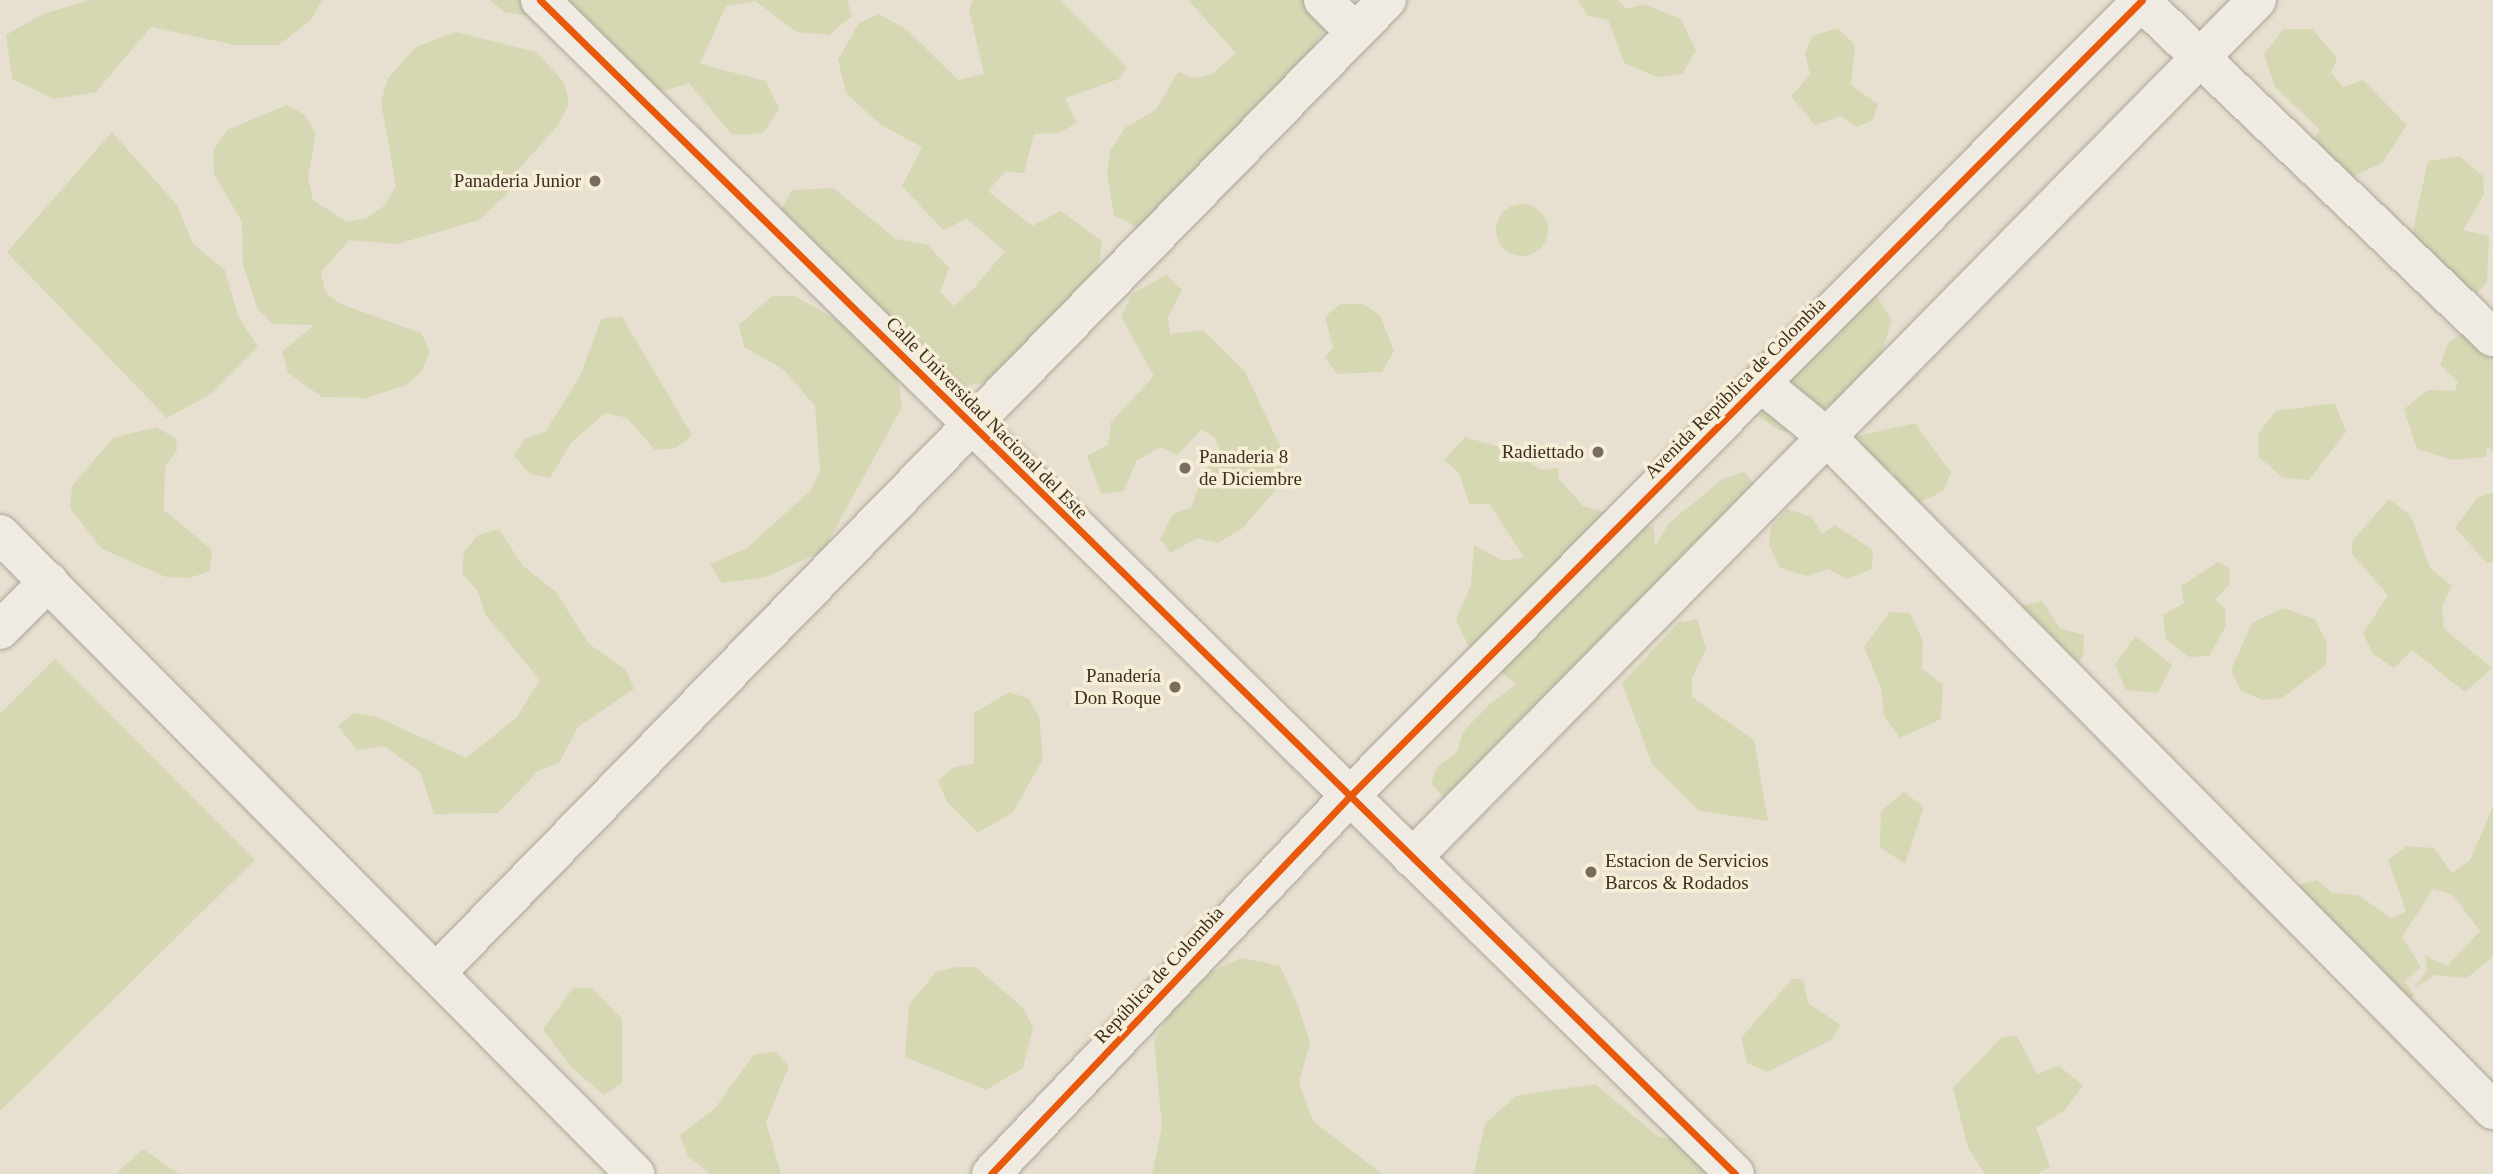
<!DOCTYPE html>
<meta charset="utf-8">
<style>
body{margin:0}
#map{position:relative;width:2493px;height:1174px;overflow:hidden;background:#e7e0d1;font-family:Georgia,serif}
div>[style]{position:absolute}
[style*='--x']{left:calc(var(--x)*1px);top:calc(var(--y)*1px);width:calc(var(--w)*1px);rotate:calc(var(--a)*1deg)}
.green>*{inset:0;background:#d6d7b3}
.round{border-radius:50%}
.roads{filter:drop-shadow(0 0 2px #ada599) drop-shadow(0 0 2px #ada599)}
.minor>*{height:38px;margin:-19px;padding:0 19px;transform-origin:19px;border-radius:19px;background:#efebe3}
.cycleway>*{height:7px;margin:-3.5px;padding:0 3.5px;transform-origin:3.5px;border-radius:3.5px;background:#e8590c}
.dots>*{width:19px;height:19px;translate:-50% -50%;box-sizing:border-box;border:4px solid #f7eed8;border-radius:50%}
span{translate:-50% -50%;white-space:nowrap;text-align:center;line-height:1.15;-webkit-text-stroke:7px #f7eed8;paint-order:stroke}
.poi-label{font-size:19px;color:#3d2e20}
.right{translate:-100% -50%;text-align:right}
.left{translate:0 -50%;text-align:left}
.street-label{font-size:19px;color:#3d2e20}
</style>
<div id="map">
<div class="green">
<div style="clip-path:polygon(91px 0,322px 0,311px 20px,279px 45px,235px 45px,151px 27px,96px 92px,54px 99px,12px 79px,6px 35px,43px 14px)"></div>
<div style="clip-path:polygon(490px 0,847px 0,852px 16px,829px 35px,797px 32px,755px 1px,726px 6px,700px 64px,766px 81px,779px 109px,763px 133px,732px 135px,689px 83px,664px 91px,646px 87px,540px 18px,504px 12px)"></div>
<div style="clip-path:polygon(973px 0,1060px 0,1127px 67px,1119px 79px,1065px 98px,1077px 123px,1059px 133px,1034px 134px,1024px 173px,1005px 172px,988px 191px,1032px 226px,1061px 211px,1102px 241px,1098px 271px,992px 381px,962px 387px,916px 362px,780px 212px,792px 190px,833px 188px,896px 239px,927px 244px,949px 268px,940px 292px,954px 306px,974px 288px,1005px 251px,967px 219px,943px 230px,902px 186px,922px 147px,881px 125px,846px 93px,838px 60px,859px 23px,879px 14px,907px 30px,958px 80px,984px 74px,969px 10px)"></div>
<div style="clip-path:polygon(1188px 0,1347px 0,1315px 44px,1324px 78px,1310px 108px,1286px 119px,1142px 230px,1114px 215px,1107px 172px,1111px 149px,1126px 127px,1156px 110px,1178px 72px,1195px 78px,1212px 74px,1236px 53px)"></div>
<div style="clip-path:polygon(1577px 0,1618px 0,1626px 9px,1643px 4px,1681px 19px,1696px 51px,1682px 74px,1657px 77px,1625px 64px,1608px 20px,1588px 16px)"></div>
<div style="clip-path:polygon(1838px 28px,1855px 45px,1851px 85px,1878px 104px,1873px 120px,1857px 127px,1841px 116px,1815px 125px,1791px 96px,1810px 75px,1805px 54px,1812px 36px)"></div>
<div style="clip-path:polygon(2284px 29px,2312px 29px,2337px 58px,2331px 73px,2343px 87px,2363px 80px,2407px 125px,2382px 163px,2341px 182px,2304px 151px,2320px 130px,2275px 87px,2264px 54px)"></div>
<div style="clip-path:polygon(456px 32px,536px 52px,564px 82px,569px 104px,559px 124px,516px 172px,509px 192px,479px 220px,397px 244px,349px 240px,321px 272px,325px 292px,341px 304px,421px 333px,430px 352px,422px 371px,407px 385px,366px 398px,322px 397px,288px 373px,282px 352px,314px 325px,273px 324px,257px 308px,243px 264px,242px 222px,214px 174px,213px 151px,227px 130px,287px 105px,305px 115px,316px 133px,308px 177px,313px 200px,347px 222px,367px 218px,384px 206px,396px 187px,381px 102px,388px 78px,416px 47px)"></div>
<div style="clip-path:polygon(112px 132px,177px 205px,193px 244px,225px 270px,238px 316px,258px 347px,211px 394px,167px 418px,7px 252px)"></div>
<div style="clip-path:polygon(2459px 156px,2483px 176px,2484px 195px,2463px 230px,2489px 236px,2487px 282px,2468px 303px,2407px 257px,2428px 161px)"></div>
<div class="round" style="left:1496px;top:204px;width:52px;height:52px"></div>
<div style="clip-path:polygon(1166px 275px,1182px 290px,1168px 317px,1170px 334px,1203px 330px,1245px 372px,1283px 452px,1281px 483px,1243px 528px,1218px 543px,1198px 538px,1170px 553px,1160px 539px,1173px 514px,1191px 508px,1208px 462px,1221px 452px,1215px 438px,1202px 429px,1177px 455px,1160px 447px,1136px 461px,1124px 491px,1101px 494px,1087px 456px,1108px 445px,1111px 422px,1154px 376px,1121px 317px,1132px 294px)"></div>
<div style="clip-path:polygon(1851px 294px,1875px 294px,1892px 320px,1879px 360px,1849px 399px,1827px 406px,1801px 435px,1779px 430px,1758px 416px,1781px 381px,1842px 332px)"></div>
<div style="clip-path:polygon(772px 296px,795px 296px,865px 336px,896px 366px,902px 407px,823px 551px,766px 577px,722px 583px,710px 564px,747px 548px,810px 491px,820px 472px,815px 406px,784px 370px,744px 347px,739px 325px)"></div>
<div style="clip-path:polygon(1340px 304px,1363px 304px,1380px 315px,1394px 351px,1382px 372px,1337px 374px,1325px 357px,1333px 348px,1325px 317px)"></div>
<div style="clip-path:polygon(622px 317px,692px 435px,676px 448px,655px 450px,627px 418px,605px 413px,571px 443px,550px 478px,530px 474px,514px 456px,525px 439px,545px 432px,579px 378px,602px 318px)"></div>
<div style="clip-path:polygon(2467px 329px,2493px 344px,2493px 452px,2487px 446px,2486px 457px,2453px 460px,2417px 449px,2404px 409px,2428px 390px,2455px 391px,2458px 382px,2440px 365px,2448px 343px)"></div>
<div style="clip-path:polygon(2335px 403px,2346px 432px,2309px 480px,2283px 478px,2259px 457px,2258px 434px,2276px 411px)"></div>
<div style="clip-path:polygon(1915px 423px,1951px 473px,1943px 491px,1917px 504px,1898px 497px,1893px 471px,1877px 468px,1857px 436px)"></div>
<div style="clip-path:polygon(157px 427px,176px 439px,177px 450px,165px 467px,164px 510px,212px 550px,210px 571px,190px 578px,166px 577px,102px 549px,70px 508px,72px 486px,113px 438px)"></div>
<div style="clip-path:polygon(1465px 437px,1513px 451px,1541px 470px,1559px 468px,1558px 478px,1583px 506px,1654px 527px,1655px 547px,1669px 523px,1724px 478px,1744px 472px,1759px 490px,1446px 800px,1431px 783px,1437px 767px,1457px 752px,1463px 732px,1489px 705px,1516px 684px,1468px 645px,1456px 619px,1471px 585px,1474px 545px,1503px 561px,1524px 557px,1489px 504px,1469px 504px,1459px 473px,1444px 460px)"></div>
<div style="clip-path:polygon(2493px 492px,2493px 562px,2487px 563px,2455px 528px,2477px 498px)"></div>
<div style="clip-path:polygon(2389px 499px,2411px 516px,2430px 568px,2452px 586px,2442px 606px,2444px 629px,2492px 668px,2465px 692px,2412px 650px,2394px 668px,2373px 654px,2363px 633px,2388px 595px,2351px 553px,2353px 540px)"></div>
<div style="clip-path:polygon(1787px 509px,1812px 517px,1822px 534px,1835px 525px,1873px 550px,1872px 569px,1847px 579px,1828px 569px,1806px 576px,1780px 568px,1769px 545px,1771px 527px)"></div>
<div style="clip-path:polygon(499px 529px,523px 566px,556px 592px,589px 644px,626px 670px,634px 689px,578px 727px,559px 763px,538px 771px,498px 813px,434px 814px,420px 772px,384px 746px,357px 750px,338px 726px,354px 713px,375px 716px,466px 758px,516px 718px,540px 680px,485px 614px,478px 591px,462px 574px,464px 552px,478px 535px)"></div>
<div style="clip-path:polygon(2218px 562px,2230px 568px,2229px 585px,2215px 600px,2225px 609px,2226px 626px,2209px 656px,2189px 657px,2166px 639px,2163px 615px,2184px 603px,2181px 586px)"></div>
<div style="clip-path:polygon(2042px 601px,2060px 628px,2084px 635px,2083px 657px,2067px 676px,2015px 607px)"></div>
<div style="clip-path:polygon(2283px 608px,2315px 619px,2327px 643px,2326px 665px,2282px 698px,2262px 700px,2241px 691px,2231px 670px,2252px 623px)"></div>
<div style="clip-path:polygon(1890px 612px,1910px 613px,1923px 641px,1922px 669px,1943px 685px,1941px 719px,1900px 738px,1884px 716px,1881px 689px,1864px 647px)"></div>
<div style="clip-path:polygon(1697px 619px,1706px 649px,1692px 678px,1692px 697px,1754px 740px,1768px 821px,1699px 811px,1652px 764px,1622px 683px,1678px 623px)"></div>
<div style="clip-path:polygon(2136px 636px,2172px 665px,2158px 693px,2126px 690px,2115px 664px)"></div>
<div style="clip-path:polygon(55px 659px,255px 860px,0 1111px,0 714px)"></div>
<div style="clip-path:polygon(1009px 692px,1029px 699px,1039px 717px,1043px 759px,1013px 812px,978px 833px,947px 802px,938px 781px,954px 767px,974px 764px,974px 713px)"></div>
<div style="clip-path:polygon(1904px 792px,1924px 807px,1905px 864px,1880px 847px,1881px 811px)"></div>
<div style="clip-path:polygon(2493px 806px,2493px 957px,2467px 978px,2435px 975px,2414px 988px,2427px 971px,2425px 955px,2447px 966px,2480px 931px,2453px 895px,2433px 889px,2402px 937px,2421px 967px,2405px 981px,2414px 996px,2378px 1018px,2295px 886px,2317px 880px,2332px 893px,2358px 895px,2392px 919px,2406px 911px,2388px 860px,2407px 846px,2434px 848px,2452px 873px,2470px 860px)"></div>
<div style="clip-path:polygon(1241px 958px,1280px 966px,1297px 1003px,1310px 1042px,1299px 1083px,1313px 1121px,1382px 1174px,1152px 1174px,1162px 1126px,1154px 1041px,1175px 1003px,1204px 975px)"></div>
<div style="clip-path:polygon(956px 967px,976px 967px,1024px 1009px,1033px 1028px,1023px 1068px,986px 1090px,905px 1057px,909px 1005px,936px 972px)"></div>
<div style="clip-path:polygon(1792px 979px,1803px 979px,1808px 1003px,1841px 1025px,1831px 1040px,1767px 1072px,1747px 1063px,1741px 1038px)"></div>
<div style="clip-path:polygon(573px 988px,592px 988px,622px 1019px,622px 1083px,604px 1095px,570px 1066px,543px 1029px)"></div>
<div style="clip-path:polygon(2017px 1036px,2037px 1074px,2059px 1066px,2083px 1085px,2065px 1110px,2036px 1128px,2050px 1167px,2037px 1174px,1985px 1174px,1968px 1148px,1953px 1088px,2002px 1037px)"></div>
<div style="clip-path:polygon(774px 1051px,789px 1066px,766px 1122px,781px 1174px,710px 1174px,688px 1156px,680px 1135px,715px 1108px,754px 1055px)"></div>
<div style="clip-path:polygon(1595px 1084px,1659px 1137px,1701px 1145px,1735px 1174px,1474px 1174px,1485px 1124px,1516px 1096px)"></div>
<div style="clip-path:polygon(143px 1149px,179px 1174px,116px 1174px)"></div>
</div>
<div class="roads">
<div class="minor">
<div style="--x:540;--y:0;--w:1675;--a:44.49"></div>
<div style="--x:1323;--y:0;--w:45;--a:45"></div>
<div style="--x:2140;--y:0;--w:488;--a:43.7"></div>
<div style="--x:1762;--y:384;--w:84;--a:39.2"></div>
<div style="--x:1827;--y:437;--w:947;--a:45.3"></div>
<div style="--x:0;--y:534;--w:902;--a:45.22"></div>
<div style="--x:0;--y:630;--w:69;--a:-45"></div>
<div style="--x:1412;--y:858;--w:1204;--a:-45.44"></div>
<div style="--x:437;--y:972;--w:1359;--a:-45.66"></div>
<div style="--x:991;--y:1174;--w:520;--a:-46.48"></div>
<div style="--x:1349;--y:797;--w:1124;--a:-45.14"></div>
</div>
</div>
<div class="cycleway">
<div style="--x:540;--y:0;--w:1675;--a:44.49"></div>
<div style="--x:991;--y:1174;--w:520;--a:-46.48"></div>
<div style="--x:1349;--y:797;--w:1124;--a:-45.14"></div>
</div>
<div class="dots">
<div style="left:595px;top:181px;background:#786c5e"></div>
<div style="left:1598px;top:452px;background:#786c5e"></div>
<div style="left:1185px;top:468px;background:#786c5e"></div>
<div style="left:1175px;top:687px;background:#786c5e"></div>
<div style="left:1591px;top:872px;background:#786c5e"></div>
</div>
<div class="poi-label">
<span class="right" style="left:581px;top:181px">Panaderia Junior</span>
<span class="right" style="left:1584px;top:452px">Radiettado</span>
<span class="left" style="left:1199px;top:468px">Panaderia 8<br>de Diciembre</span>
<span class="right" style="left:1161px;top:687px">Panadería<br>Don Roque</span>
<span class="left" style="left:1605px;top:872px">Estacion de Servicios<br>Barcos &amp; Rodados</span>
</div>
<div class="street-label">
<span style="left:1735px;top:388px;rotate:-45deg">Avenida República de Colombia</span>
<span style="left:987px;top:418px;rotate:45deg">Calle Universidad Nacional del Este</span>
<span style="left:1159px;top:975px;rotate:-47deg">República de Colombia</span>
</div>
</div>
